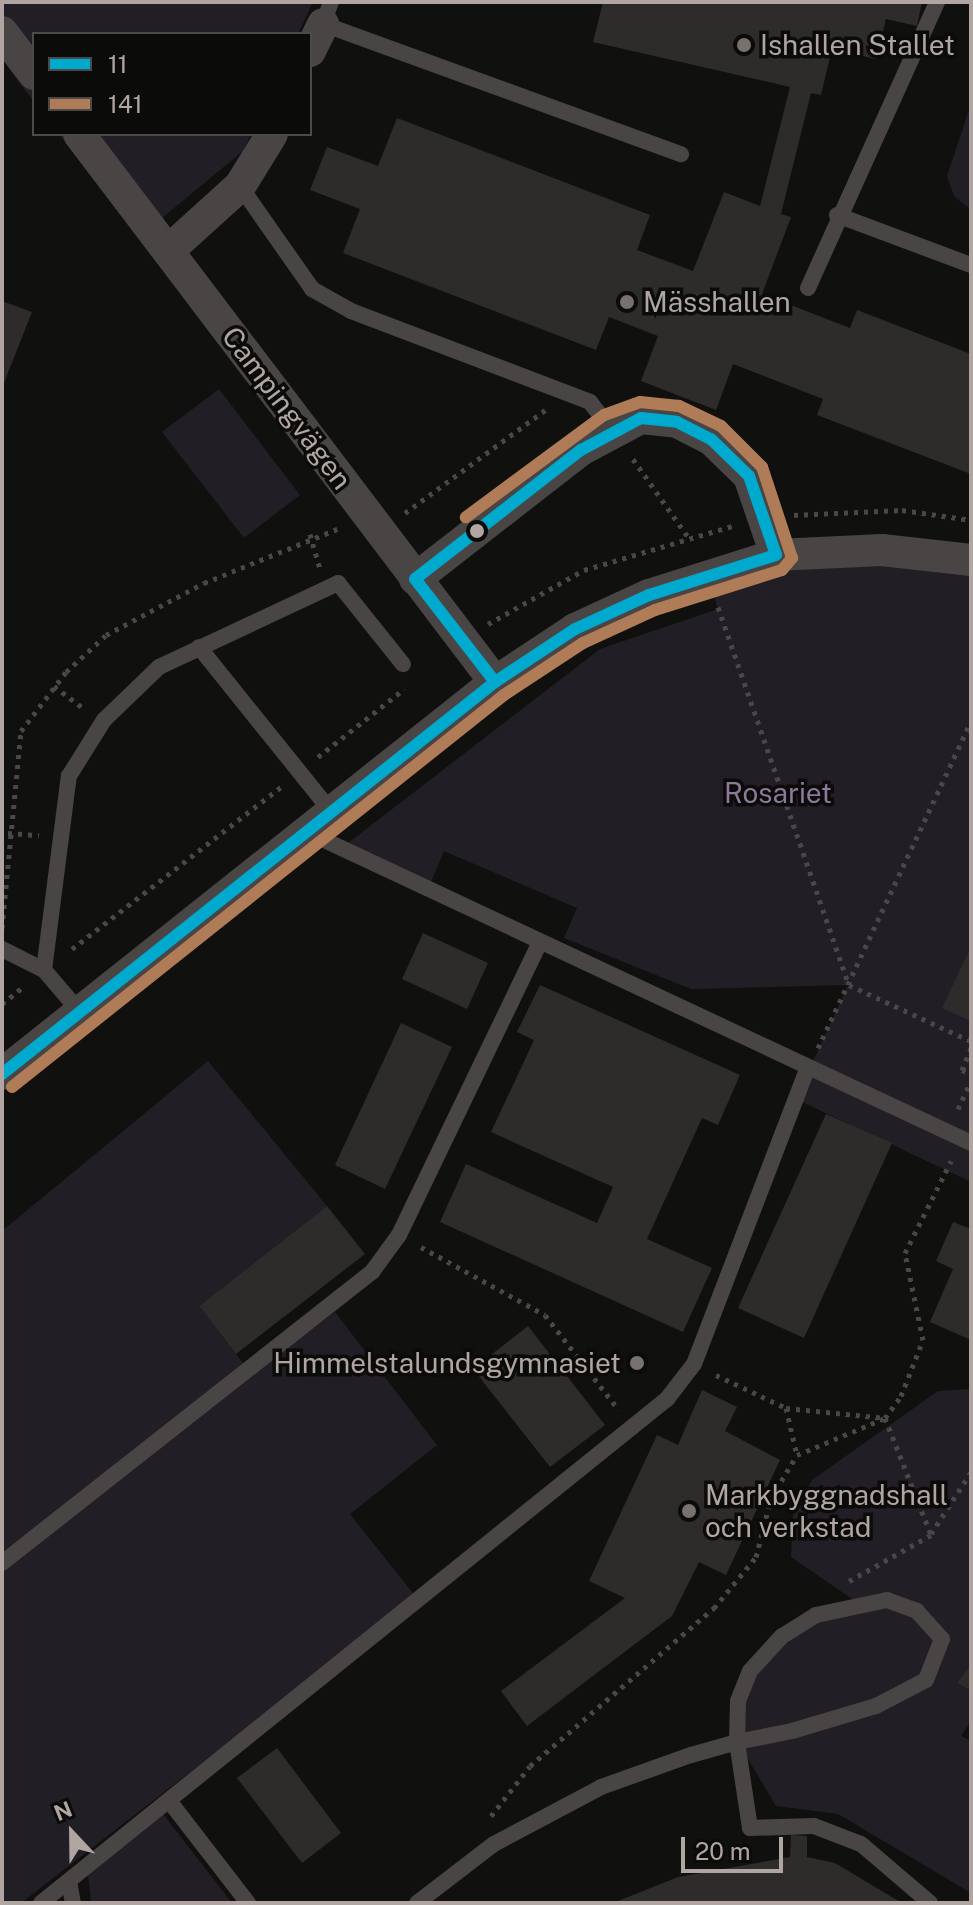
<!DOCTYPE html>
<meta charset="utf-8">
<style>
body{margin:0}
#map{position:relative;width:973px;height:1905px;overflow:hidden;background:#10100f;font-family:"Public Sans",sans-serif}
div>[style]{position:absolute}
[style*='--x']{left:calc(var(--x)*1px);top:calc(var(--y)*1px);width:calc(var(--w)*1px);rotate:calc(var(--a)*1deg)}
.green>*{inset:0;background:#221e25}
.building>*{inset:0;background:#2e2c2b}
.path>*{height:5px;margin-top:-2.5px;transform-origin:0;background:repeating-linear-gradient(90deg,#4a4746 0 4px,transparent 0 10px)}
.service>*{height:16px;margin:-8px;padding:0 8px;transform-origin:8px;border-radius:8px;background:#484544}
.minor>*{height:32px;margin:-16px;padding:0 16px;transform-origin:16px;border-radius:16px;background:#484544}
.bus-1>*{height:12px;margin:-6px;padding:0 6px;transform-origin:6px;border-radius:6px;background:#00a9ce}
.bus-2>*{height:12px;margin:-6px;padding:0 6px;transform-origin:6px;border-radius:6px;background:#b07c57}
.dots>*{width:22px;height:22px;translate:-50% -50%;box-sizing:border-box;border:4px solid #0b0b0a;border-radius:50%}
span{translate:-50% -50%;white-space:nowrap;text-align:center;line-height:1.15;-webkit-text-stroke:7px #0b0b0a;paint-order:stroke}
.poi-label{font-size:28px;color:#b1a5a1}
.left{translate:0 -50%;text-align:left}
.right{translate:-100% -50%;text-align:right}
.street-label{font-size:28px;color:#b1a5a1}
.park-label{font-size:28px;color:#8d799b}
.frame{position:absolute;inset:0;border:4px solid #b1a5a1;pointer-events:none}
.legend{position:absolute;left:32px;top:32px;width:280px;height:104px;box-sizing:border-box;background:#0b0b0a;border:2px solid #4d4946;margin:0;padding:10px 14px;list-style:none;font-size:24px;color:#b1a5a1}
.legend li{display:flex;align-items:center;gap:16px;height:40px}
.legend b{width:40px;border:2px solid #4d4946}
.north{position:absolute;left:32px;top:1793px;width:80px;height:80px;-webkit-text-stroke:6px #0b0b0a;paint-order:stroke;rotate:338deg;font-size:22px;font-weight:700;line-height:32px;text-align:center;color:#b1a5a1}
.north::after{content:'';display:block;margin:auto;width:28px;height:36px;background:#b1a5a1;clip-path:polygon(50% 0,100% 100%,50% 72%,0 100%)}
.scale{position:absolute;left:681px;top:1837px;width:102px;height:36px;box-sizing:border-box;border:4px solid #b1a5a1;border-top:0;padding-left:10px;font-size:24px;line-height:28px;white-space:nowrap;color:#b1a5a1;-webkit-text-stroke:6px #0b0b0a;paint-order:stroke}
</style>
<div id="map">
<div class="green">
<div style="clip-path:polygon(2px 2px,313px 2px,298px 34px,34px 34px,34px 102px,2px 60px)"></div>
<div style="clip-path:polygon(971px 104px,971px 210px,954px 196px,947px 176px)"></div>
<div style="clip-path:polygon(59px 134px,251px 134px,243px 151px,138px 238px)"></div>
<div style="clip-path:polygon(219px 389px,300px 495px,244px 538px,162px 432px)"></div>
<div style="clip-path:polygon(776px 555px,971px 560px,971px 1182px,796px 1099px,848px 985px,691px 989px,564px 938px,577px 908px,444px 851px,431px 882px,348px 843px,600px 649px,718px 609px,707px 575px)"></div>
<div style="clip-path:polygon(208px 1061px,327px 1206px,199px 1306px,252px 1375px,335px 1312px,437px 1445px,350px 1514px,416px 1597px,21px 1903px,2px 1903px,2px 1231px)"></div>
<div style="clip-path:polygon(971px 1389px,971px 1664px,957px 1683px,971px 1691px,971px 1721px,961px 1736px,971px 1741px,971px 1893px,838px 1814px,776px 1806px,738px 1742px,738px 1701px,782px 1636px,858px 1603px,791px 1557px,793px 1515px,812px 1480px,938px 1391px)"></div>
<div style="clip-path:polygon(160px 1810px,232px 1903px,91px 1903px,88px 1873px)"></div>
</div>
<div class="building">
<div style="clip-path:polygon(603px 2px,922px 2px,917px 26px,886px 19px,876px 59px,832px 49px,821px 95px,811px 93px,781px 214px,791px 217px,762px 294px,850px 328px,857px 310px,971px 354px,971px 474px,817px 415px,823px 399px,733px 364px,716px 410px,641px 381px,658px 336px,609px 317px,596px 350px,343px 253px,360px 209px,310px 190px,327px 147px,378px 166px,397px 118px,650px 215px,637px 250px,693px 271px,724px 192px,760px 206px,790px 87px,593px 42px)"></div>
<div style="clip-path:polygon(2px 301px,32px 312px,2px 388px)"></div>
<div style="clip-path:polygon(423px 933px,488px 963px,467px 1009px,402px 979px)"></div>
<div style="clip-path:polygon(971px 947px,971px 1021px,942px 1008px)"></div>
<div style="clip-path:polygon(540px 985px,740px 1075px,718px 1125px,702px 1118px,647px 1239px,712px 1268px,683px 1332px,440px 1222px,466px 1164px,597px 1223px,613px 1187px,491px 1132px,534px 1040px,517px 1032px)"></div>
<div style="clip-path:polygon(401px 1023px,452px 1047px,385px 1189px,335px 1165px)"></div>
<div style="clip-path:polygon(826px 1114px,892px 1143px,804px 1338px,738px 1308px)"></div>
<div style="clip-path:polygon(327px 1206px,365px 1254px,236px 1354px,199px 1306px)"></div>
<div style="clip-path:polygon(953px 1222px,971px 1229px,971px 1340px,930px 1322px,953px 1269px,936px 1261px)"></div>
<div style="clip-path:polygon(528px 1326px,605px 1425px,550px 1467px,473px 1369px)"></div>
<div style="clip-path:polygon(702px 1390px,737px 1407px,725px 1431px,780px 1460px,726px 1575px,699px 1562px,672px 1616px,527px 1726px,501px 1691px,625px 1598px,589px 1581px,657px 1435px,678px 1445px)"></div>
<div style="clip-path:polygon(971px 1664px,971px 1691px,957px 1683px)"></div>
<div style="clip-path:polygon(277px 1748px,341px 1833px,302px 1863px,237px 1778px)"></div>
<div style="clip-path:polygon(791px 1835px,807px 1836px,807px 1857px,835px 1863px,902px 1903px,613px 1903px,678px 1877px,790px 1857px)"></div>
</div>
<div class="path">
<div style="--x:633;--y:459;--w:95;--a:54.8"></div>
<div style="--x:405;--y:513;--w:174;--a:-36.3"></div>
<div style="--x:794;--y:515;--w:108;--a:-2.7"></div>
<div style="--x:902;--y:510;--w:70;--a:8.2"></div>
<div style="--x:310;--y:534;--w:35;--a:74"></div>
<div style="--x:718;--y:607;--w:400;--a:70.9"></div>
<div style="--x:849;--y:985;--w:134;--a:24.7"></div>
<div style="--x:488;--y:624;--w:110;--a:-29.4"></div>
<div style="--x:584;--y:570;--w:155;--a:-16.5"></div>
<div style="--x:54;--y:686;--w:35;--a:37"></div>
<div style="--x:318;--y:757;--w:110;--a:-38.3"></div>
<div style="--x:8;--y:833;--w:31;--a:4"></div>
<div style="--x:2;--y:928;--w:198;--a:-84.5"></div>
<div style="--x:21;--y:731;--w:74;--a:-52.7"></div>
<div style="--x:66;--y:672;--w:54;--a:-42.8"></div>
<div style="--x:106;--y:635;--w:111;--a:-28"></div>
<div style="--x:204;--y:583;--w:144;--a:-22.1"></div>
<div style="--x:72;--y:949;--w:266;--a:-37.8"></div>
<div style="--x:2;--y:1004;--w:27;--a:-39"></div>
<div style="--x:818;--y:1048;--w:361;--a:-64.9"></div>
<div style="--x:971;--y:1048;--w:24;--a:112"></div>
<div style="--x:962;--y:1070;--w:10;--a:24"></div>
<div style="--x:958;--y:1109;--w:31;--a:-65"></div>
<div style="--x:421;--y:1247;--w:141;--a:28.7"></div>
<div style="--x:545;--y:1315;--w:120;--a:52.1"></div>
<div style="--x:716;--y:1375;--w:77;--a:25.2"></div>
<div style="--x:786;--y:1408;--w:48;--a:76.8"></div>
<div style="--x:786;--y:1408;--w:100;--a:5.8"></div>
<div style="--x:885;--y:1418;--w:126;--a:68.5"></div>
<div style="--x:931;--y:1535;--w:94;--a:150.7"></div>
<div style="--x:931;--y:1534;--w:74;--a:-57.2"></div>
<div style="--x:491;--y:1816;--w:63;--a:-52"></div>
<div style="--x:530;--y:1766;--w:243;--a:-40.7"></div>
<div style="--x:714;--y:1608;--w:66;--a:-50.5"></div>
<div style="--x:756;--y:1557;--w:61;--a:-75.7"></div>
<div style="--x:771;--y:1498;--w:50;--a:-58.8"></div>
<div style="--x:797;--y:1455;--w:95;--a:-22.8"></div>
<div style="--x:885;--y:1418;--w:27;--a:-54"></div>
<div style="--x:901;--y:1396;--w:60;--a:-68.6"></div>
<div style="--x:923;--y:1340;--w:89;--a:-101.7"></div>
<div style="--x:905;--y:1253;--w:103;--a:-63.4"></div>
</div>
<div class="service">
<div style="--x:331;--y:2;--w:23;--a:110"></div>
<div style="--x:323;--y:24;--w:381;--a:20"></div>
<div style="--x:240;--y:186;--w:126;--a:55"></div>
<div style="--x:312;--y:289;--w:45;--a:29.4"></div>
<div style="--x:351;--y:311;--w:256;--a:20.8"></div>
<div style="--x:590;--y:402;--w:34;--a:52"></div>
<div style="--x:837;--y:215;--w:143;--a:20.5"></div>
<div style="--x:808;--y:288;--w:314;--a:-65.7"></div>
<div style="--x:199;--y:647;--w:211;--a:51.2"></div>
<div style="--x:305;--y:831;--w:735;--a:25.1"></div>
<div style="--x:2;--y:949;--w:47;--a:26.6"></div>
<div style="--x:44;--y:970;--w:55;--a:49.4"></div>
<div style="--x:44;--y:970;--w:196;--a:-82.7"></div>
<div style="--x:69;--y:776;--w:66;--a:-58"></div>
<div style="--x:104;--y:720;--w:76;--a:-43.9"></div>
<div style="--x:159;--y:667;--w:198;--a:-25.1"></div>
<div style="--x:338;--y:583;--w:104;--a:51.3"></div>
<div style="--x:2;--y:1563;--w:471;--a:-38.2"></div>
<div style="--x:372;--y:1272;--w:46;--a:-53.9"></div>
<div style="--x:399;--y:1235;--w:323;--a:-64.3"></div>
<div style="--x:170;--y:1802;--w:128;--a:52.3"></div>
<div style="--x:69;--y:1881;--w:22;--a:80"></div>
<div style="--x:41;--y:1903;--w:804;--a:-38.84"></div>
<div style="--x:667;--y:1399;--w:44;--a:-52.4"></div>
<div style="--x:694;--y:1364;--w:315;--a:-69"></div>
<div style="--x:417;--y:1903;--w:97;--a:-37.5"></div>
<div style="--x:494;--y:1844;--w:121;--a:-28"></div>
<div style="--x:601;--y:1787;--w:96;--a:-19.6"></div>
<div style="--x:691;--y:1755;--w:48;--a:-15.8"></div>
<div style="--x:737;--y:1742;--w:56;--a:-11.3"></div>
<div style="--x:792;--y:1731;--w:88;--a:-16.6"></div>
<div style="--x:876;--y:1706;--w:56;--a:-27.5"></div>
<div style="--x:926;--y:1680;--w:44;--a:-68.7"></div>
<div style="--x:942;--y:1639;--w:38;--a:-132"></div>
<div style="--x:917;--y:1611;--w:32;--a:-160"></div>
<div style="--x:887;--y:1600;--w:73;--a:168.1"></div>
<div style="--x:816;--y:1615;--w:40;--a:148"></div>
<div style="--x:782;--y:1636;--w:47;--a:132.4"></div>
<div style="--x:750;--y:1671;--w:32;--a:112"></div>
<div style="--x:738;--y:1701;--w:41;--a:91.4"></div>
<div style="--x:737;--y:1742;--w:87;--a:81.4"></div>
<div style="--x:750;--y:1828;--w:64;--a:-1.8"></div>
<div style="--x:814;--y:1826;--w:50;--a:21"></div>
<div style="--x:861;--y:1844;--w:91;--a:40.5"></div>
</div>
<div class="minor">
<div style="--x:2;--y:32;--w:53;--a:52.7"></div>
<div style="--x:310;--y:51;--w:30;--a:-64"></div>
<div style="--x:79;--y:134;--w:688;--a:52.8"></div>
<div style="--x:168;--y:251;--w:97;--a:-42.1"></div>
<div style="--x:240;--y:186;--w:61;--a:-58.4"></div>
<div style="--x:415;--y:579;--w:210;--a:-37.9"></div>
<div style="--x:581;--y:450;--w:68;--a:-28.1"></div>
<div style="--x:641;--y:418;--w:36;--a:6"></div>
<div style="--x:677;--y:422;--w:38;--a:27"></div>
<div style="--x:711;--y:439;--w:53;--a:44.2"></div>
<div style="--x:749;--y:476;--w:83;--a:71.1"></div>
<div style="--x:2;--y:1074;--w:630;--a:-38.49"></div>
<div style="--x:495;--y:682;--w:96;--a:-33.5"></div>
<div style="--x:575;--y:629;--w:81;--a:-24.7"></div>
<div style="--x:649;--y:595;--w:133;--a:-17.5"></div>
<div style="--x:776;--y:555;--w:106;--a:-2.7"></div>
<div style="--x:882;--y:550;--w:90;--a:6.4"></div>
</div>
<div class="bus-1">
<div style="--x:641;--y:418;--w:36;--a:6"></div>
<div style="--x:677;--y:422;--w:38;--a:27"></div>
<div style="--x:711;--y:439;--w:53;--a:44.2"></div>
<div style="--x:749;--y:476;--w:83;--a:71.1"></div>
<div style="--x:776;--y:555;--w:133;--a:162.5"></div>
<div style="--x:649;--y:595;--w:81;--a:155.3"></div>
<div style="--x:575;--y:629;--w:96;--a:146.5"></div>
<div style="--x:495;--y:682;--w:130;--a:-127.8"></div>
<div style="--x:415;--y:579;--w:210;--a:-37.9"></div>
<div style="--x:581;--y:450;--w:68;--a:-28.1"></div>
<div style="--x:2;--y:1074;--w:630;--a:-38.49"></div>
</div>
<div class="bus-2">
<div style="--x:12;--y:1087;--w:629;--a:-38.55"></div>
<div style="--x:504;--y:695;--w:95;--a:-33.4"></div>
<div style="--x:583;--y:643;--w:79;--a:-24.6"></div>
<div style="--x:655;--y:610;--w:133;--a:-17.5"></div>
<div style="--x:782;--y:570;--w:16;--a:-50"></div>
<div style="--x:792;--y:558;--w:96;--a:-108.2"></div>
<div style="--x:762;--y:467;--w:58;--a:-135"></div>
<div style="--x:721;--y:426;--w:47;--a:-154.5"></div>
<div style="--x:679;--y:406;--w:39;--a:-174"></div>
<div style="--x:640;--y:402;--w:38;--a:160"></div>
<div style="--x:604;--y:415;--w:172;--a:143.5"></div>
</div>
<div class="dots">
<div style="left:744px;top:45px;background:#79716e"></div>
<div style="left:627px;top:302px;background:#79716e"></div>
<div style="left:477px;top:531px;background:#b1a5a1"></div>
<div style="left:637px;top:1363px;background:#79716e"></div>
<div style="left:689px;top:1511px;background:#79716e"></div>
</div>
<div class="poi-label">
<span class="left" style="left:760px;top:45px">Ishallen Stallet</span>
<span class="left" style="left:643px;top:302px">Mässhallen</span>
<span class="right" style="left:621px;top:1363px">Himmelstalundsgymnasiet</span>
<span class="left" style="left:705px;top:1511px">Markbyggnadshall<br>och verkstad</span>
</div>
<div class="street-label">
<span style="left:287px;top:408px;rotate:53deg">Campingvägen</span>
</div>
<div class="park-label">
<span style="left:778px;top:793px">Rosariet</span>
</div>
<div class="frame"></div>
<ul class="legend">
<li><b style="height:10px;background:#00a9ce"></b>11</li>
<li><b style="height:10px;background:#b07c57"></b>141</li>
</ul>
<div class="north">N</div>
<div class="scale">20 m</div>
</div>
